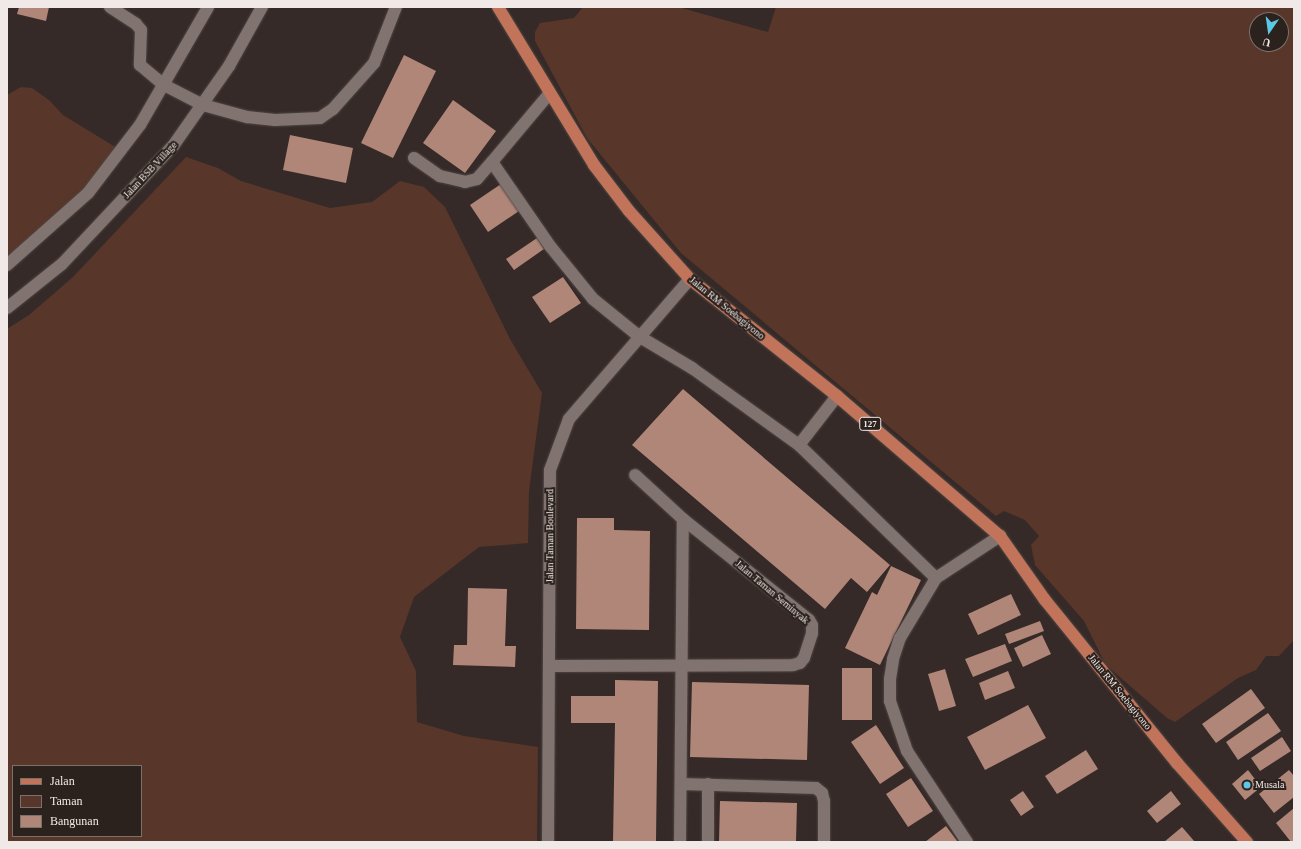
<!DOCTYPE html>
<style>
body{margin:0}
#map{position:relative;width:1301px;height:849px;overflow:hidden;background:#352a27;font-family:"Times New Roman",serif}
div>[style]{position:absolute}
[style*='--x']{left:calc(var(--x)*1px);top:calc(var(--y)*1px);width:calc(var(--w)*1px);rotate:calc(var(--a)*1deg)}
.green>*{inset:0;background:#58362a}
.building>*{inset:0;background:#b08678}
.roads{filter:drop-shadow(0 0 1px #4f4644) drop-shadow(0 0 1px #4f4644)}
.minor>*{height:12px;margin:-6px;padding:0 6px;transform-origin:6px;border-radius:6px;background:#817470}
.major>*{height:12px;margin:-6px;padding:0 6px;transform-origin:6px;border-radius:6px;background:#c2745a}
.dots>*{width:11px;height:11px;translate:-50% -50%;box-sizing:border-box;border:2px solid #2b211d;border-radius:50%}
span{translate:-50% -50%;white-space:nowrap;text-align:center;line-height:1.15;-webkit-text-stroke:4px #2b211d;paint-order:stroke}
.shield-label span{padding:1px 3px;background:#2b211d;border:1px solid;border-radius:3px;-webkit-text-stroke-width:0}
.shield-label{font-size:9px;color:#f0e9e7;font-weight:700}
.street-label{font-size:10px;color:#f0e9e7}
.poi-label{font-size:10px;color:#f0e9e7}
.left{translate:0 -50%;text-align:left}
.frame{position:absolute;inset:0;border:8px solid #f0e9e7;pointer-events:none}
.legend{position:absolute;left:12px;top:765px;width:130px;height:72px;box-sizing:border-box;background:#2b211d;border:1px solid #7a716e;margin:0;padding:5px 7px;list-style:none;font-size:12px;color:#f0e9e7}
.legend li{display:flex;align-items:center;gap:8px;height:20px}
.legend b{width:20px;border:1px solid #7a716e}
.north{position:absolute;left:1249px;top:12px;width:40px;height:40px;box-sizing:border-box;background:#2b211d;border:1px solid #7a716e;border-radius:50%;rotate:193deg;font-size:11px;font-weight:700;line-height:16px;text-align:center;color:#f0e9e7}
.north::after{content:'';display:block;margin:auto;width:14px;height:18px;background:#5ac8e6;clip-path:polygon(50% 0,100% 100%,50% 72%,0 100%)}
</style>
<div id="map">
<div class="green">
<div style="clip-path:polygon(evenodd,583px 7px,678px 7px,768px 32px,776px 7px,1294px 7px,1294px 640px,1279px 656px,1266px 656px,1256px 670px,1238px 678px,1175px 722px,1167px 718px,1106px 665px,1084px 621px,1035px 565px,1031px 545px,1039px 536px,1025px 520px,1004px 511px,996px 516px,681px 253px,587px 138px,535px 41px,535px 32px,540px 23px,574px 18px,583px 7px,1257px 20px,1281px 20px,1281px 44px,1257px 44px,1257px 20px)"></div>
<div style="clip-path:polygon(21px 87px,32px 88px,49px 100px,63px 115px,117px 148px,85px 190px,7px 259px,7px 95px)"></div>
<div style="clip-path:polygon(evenodd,186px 157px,218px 168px,241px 181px,330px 208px,372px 202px,400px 181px,424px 187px,445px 207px,510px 339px,542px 393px,529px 491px,528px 543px,479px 547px,414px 597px,400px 637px,416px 671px,417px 722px,464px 736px,538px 747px,537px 842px,7px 842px,7px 329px,29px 315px,73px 277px,186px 157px,13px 766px,141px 766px,141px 836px,13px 836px,13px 766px)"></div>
</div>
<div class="building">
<div style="clip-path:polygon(19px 7px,49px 7px,46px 21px,17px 14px)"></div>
<div style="clip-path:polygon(404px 55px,436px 71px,393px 158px,361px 143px)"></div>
<div style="clip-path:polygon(453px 100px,496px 131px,465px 173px,423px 143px)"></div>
<div style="clip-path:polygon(290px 135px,353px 148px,346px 183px,283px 170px)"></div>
<div style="clip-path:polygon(501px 184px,519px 211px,488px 232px,470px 205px)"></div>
<div style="clip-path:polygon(537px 238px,544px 249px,514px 270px,506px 259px)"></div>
<div style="clip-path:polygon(563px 277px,581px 303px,550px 323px,532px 297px)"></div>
<div style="clip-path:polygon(683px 389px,890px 565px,867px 592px,851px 578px,825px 609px,632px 445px)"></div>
<div style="clip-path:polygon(577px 518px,614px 518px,614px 530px,650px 531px,649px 630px,576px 629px)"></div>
<div style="clip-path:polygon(891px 566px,921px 580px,880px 665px,845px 648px,872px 592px,877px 595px)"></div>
<div style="clip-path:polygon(468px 588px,507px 589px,505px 646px,516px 646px,515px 667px,453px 665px,454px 645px,467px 645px)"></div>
<div style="clip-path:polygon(1011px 594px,1021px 615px,978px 635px,968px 614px)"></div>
<div style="clip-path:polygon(1040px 621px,1044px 631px,1009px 644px,1005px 634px)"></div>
<div style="clip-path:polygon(1042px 635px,1051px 654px,1023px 667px,1014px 648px)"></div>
<div style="clip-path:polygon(1005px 644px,1012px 661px,973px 677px,965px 659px)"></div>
<div style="clip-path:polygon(842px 668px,872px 668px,872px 720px,842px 720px)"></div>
<div style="clip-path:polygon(945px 669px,956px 706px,939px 711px,928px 674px)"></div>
<div style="clip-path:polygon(1008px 671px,1015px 688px,985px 700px,979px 683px)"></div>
<div style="clip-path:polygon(615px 680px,658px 681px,656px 842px,613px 842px,615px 723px,571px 723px,571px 696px,615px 696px)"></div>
<div style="clip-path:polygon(692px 682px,809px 685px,807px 760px,690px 757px)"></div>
<div style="clip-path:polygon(1251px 689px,1265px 708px,1216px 743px,1202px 724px)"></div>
<div style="clip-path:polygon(1028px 705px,1046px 738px,985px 770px,967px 737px)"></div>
<div style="clip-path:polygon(1268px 713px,1281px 731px,1238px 760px,1226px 742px)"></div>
<div style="clip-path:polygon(876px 725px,904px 768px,880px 784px,851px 742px)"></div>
<div style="clip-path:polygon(1282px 737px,1291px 751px,1260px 771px,1251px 758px)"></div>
<div style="clip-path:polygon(1086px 750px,1098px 769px,1057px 794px,1045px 776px)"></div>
<div style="clip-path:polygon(1248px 770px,1261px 787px,1245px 800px,1232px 784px)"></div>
<div style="clip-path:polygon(1289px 770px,1294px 776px,1294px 797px,1274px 813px,1259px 794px)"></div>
<div style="clip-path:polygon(911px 778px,933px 811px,908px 827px,886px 794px)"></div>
<div style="clip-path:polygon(1023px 791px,1034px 807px,1021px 816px,1010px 800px)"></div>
<div style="clip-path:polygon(1171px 791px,1181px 804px,1157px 823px,1147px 811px)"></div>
<div style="clip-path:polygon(720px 801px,797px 803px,796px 842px,719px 842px)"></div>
<div style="clip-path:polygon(1294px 808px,1294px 842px,1291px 842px,1276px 823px)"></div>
<div style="clip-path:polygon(946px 826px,958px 842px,925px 842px)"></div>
<div style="clip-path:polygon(1182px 827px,1195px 842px,1164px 842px)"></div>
</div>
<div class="roads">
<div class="minor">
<div style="--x:110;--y:7;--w:31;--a:33"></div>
<div style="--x:136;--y:24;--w:8;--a:50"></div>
<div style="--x:141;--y:30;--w:35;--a:92"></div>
<div style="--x:140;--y:65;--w:31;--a:40"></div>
<div style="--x:164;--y:85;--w:44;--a:27.1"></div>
<div style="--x:203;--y:105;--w:46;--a:15.3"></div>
<div style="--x:247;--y:117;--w:28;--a:6"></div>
<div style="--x:275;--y:120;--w:45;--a:-2.5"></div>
<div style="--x:320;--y:118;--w:16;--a:-35"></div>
<div style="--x:333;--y:109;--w:62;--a:-48.3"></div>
<div style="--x:374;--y:63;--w:60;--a:-68.6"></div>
<div style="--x:549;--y:94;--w:89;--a:130"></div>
<div style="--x:492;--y:162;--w:102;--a:55.4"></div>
<div style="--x:550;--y:246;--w:68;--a:50.9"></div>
<div style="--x:593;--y:299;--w:60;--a:39"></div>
<div style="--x:640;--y:337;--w:61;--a:30.8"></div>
<div style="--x:692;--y:368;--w:132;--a:35.7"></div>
<div style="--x:799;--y:445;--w:191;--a:44.2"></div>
<div style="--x:414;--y:158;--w:32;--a:35"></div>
<div style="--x:440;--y:176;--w:26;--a:13"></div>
<div style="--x:465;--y:182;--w:12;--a:-14"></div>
<div style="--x:477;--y:179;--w:23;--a:-49"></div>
<div style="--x:7;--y:265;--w:108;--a:-41.6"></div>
<div style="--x:88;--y:193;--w:86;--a:-52.6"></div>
<div style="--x:140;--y:125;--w:136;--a:-60"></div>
<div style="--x:7;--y:308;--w:70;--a:-38.7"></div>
<div style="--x:62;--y:264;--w:162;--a:-46.8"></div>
<div style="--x:173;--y:146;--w:98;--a:-55"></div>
<div style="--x:229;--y:66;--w:68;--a:-60.8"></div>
<div style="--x:799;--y:445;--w:62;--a:-52.2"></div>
<div style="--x:551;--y:666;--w:242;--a:-0.2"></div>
<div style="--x:793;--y:665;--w:7;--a:-16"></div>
<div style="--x:800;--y:663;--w:6;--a:-51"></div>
<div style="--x:804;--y:658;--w:26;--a:-72"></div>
<div style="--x:812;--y:633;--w:8;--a:-90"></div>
<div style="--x:812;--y:625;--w:6;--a:-121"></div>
<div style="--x:809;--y:620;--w:161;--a:-141.3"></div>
<div style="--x:683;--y:519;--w:65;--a:-137.5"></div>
<div style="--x:681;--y:784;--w:135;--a:1.7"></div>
<div style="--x:816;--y:788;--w:8;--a:40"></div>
<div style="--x:822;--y:793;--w:8;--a:76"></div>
<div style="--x:824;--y:801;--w:41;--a:90"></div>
<div style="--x:708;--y:784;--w:58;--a:90"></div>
<div style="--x:548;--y:842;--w:372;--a:-89.7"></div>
<div style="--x:550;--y:470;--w:54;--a:-69.6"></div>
<div style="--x:569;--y:419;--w:185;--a:-49.2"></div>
<div style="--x:680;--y:842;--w:323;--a:-89.5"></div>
<div style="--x:967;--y:842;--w:109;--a:-123.4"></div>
<div style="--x:907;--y:751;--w:53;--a:-108.8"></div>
<div style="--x:890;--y:701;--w:22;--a:-90"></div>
<div style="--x:890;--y:679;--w:20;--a:-81"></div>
<div style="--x:893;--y:659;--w:22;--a:-72"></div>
<div style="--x:900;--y:638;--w:70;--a:-59"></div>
<div style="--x:936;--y:578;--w:77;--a:-33.3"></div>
</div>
<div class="major">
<div style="--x:498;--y:7;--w:185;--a:58.7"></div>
<div style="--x:594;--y:165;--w:58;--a:52.7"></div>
<div style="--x:629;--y:211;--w:91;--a:48.1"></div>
<div style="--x:690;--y:279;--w:188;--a:38.5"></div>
<div style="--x:837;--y:396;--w:215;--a:40.7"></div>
<div style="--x:1000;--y:536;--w:78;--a:54.9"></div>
<div style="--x:1045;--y:600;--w:210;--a:51"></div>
<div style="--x:1177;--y:763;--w:106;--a:48.5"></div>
</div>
</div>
<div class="dots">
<div style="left:1247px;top:785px;background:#5ac8e6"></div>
</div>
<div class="shield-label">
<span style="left:870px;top:424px">127</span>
</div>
<div class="street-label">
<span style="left:150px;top:170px;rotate:-47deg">Jalan BSB Village</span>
<span style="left:727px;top:308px;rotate:39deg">Jalan RM Soebagiyono</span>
<span style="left:550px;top:536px;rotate:-90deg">Jalan Taman Boulevard</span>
<span style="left:772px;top:592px;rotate:40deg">Jalan Taman Seminyak</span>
<span style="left:1120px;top:692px;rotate:51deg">Jalan RM Soebagiyono</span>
</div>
<div class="poi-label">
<span class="left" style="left:1255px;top:785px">Musala</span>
</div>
<div class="frame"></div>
<ul class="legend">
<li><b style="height:5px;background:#c2745a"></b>Jalan</li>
<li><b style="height:11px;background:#58362a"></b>Taman</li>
<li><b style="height:11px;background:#b08678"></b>Bangunan</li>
</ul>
<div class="north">U</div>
</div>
